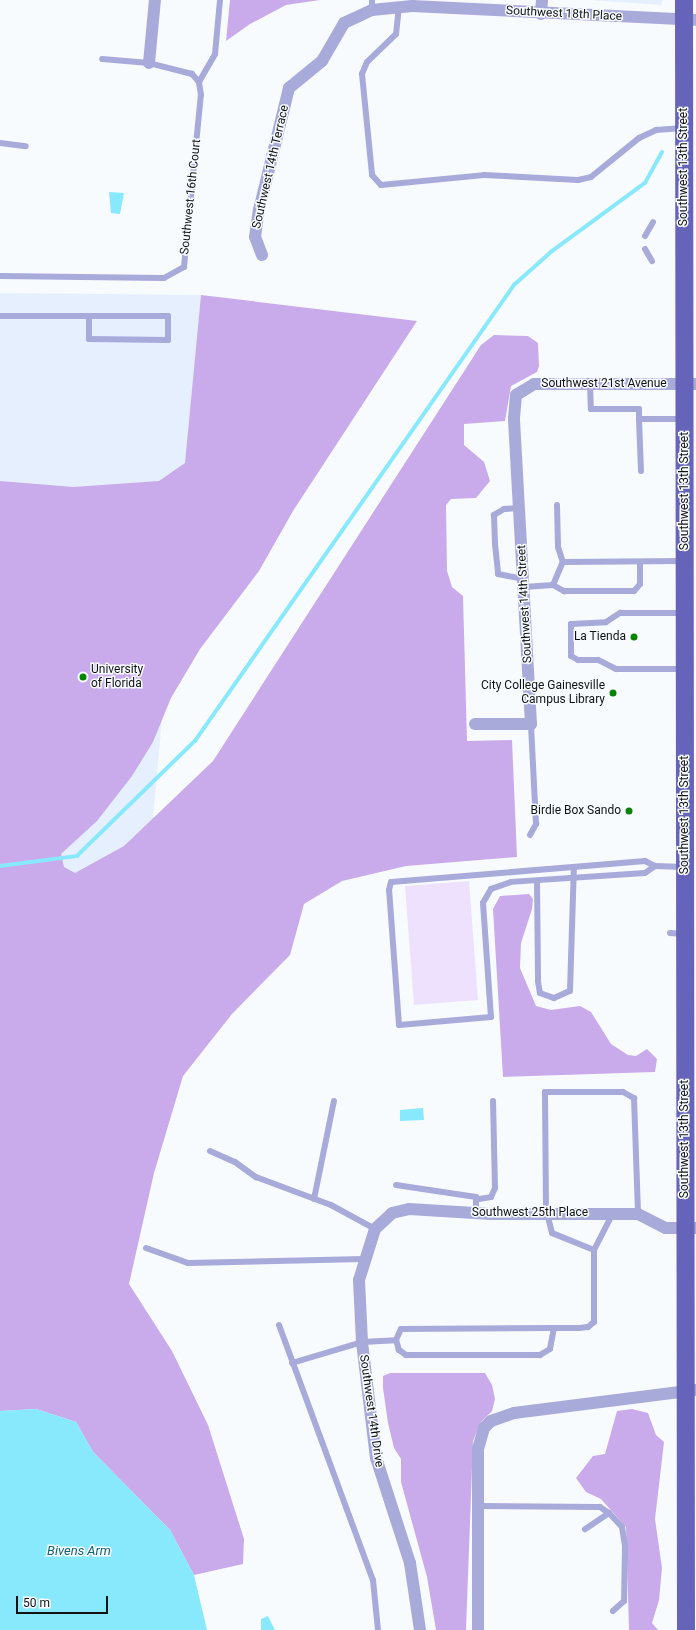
<!DOCTYPE html>
<style>
body{margin:0}
#map{position:relative;width:696px;height:1630px;overflow:hidden;background:#f8fbfe;font-family:Roboto,sans-serif}
div>[style]{position:absolute}
[style*='--x']{left:calc(var(--x)*1px);top:calc(var(--y)*1px);width:calc(var(--w)*1px);rotate:calc(var(--a)*1deg)}
.built>*{inset:0;background:#e5effe}
.green>*{inset:0;background:#eee1fe}
.forest>*{inset:0;background:#c9abeb}
.water>*{inset:0;background:#88e9fd}
.stream>*{height:3.5px;margin:-1.75px;padding:0 1.75px;transform-origin:1.75px;border-radius:1.75px;background:#88e9fd}
.lane>*{height:6px;margin:-3px;padding:0 3px;transform-origin:3px;border-radius:3px;background:#a8aada}
.street>*{height:12px;margin:-6px;padding:0 6px;transform-origin:6px;border-radius:6px;background:#a8aada}
.primary>*{height:18px;margin:-9px;padding:0 9px;transform-origin:9px;border-radius:9px;background:#6663ba}
.dots>*{width:11px;height:11px;translate:-50% -50%;box-sizing:border-box;border:2px solid #f8fbfe;border-radius:50%}
span{translate:-50% -50%;white-space:nowrap;text-align:center;line-height:1.15;-webkit-text-stroke:3px #f8fbfe;paint-order:stroke}
.street-label{font-size:12px;color:#101215}
.poi-label{font-size:12px;color:#101215}
.right{translate:-100% -50%;text-align:right}
.left{translate:0 -50%;text-align:left}
.water-label{font-size:13px;color:#116370;font-style:italic}
.scale{position:absolute;left:16px;top:1596px;width:92px;height:18px;box-sizing:border-box;border:2px solid #101215;border-top:0;padding-left:5px;font-size:12px;line-height:14px;white-space:nowrap;color:#101215;-webkit-text-stroke:3px #f8fbfe;paint-order:stroke}
</style>
<div id="map">
<div class="built">
<div style="clip-path:polygon(591px 0,662px 0,662px 5px)"></div>
<div style="clip-path:polygon(0 293px,201px 295px,146px 893px,36px 1409px,0 1411px)"></div>
</div>
<div class="green">
<div style="clip-path:polygon(469px 881px,478px 1000px,414px 1005px,405px 886px)"></div>
</div>
<div class="forest">
<div style="clip-path:polygon(230px 0,320px 0,286px 5px,250px 24px,226px 41px)"></div>
<div style="clip-path:polygon(201px 295px,417px 321px,293px 511px,259px 571px,200px 649px,171px 698px,153px 742px,132px 776px,97px 821px,61px 854px,64px 867px,75px 873px,124px 846px,213px 761px,481px 345px,494px 335px,528px 336px,538px 343px,539px 366px,537px 372px,511px 386px,505px 421px,464px 424px,464px 445px,484px 462px,490px 481px,476px 498px,451px 499px,446px 505px,447px 571px,452px 587px,463px 596px,467px 741px,512px 740px,517px 857px,406px 866px,342px 881px,304px 904px,290px 955px,232px 1014px,183px 1076px,154px 1173px,129px 1284px,172px 1351px,208px 1425px,244px 1539px,243px 1564px,194px 1575px,170px 1530px,93px 1452px,76px 1422px,36px 1409px,0 1411px,0 481px,73px 487px,159px 481px,185px 463px)"></div>
<div style="clip-path:polygon(529px 894px,533px 899px,532px 909px,521px 943px,520px 968px,536px 1006px,551px 1010px,580px 1006px,591px 1012px,611px 1044px,628px 1055px,636px 1056px,647px 1049px,657px 1059px,655px 1072px,503px 1077px,493px 909px,500px 896px)"></div>
<div style="clip-path:polygon(390px 1373px,485px 1373px,492px 1385px,495px 1399px,492px 1411px,481px 1422px,473px 1441px,466px 1630px,436px 1630px,427px 1577px,401px 1482px,401px 1459px,394px 1448px,388px 1423px,383px 1388px,383px 1376px)"></div>
<div style="clip-path:polygon(632px 1409px,648px 1413px,656px 1435px,664px 1442px,655px 1519px,662px 1568px,659px 1600px,652px 1623px,658px 1630px,629px 1630px,626px 1527px,601px 1499px,586px 1492px,576px 1478px,593px 1456px,605px 1454px,617px 1411px)"></div>
</div>
<div class="water">
<div style="clip-path:polygon(109px 192px,124px 193px,120px 214px,111px 213px)"></div>
<div style="clip-path:polygon(423px 1108px,424px 1120px,400px 1121px,400px 1110px)"></div>
<div style="clip-path:polygon(36px 1409px,76px 1422px,93px 1452px,170px 1530px,194px 1575px,207px 1630px,0 1630px,0 1411px)"></div>
<div style="clip-path:polygon(268px 1616px,275px 1630px,261px 1630px,261px 1619px)"></div>
</div>
<div class="stream">
<div style="--x:0;--y:866;--w:78;--a:-7.4"></div>
<div style="--x:77;--y:856;--w:165;--a:-44.3"></div>
<div style="--x:195;--y:741;--w:557;--a:-55.02"></div>
<div style="--x:514;--y:285;--w:50;--a:-41.7"></div>
<div style="--x:551;--y:252;--w:117;--a:-36.3"></div>
<div style="--x:645;--y:183;--w:35;--a:-61"></div>
</div>
<div class="lane">
<div style="--x:399;--y:6;--w:28;--a:96"></div>
<div style="--x:396;--y:34;--w:40;--a:136"></div>
<div style="--x:367;--y:62;--w:13;--a:113"></div>
<div style="--x:362;--y:74;--w:101;--a:84.3"></div>
<div style="--x:372;--y:175;--w:13;--a:48"></div>
<div style="--x:381;--y:185;--w:103;--a:-5.5"></div>
<div style="--x:484;--y:175;--w:94;--a:3"></div>
<div style="--x:578;--y:180;--w:13;--a:-13"></div>
<div style="--x:591;--y:177;--w:62;--a:-39.1"></div>
<div style="--x:639;--y:138;--w:19;--a:-25"></div>
<div style="--x:656;--y:130;--w:27;--a:-4"></div>
<div style="--x:372;--y:10;--w:10;--a:-90"></div>
<div style="--x:199;--y:82;--w:32;--a:-60"></div>
<div style="--x:215;--y:54;--w:54;--a:-84.7"></div>
<div style="--x:0;--y:143;--w:26;--a:7"></div>
<div style="--x:645;--y:236;--w:16;--a:-60"></div>
<div style="--x:645;--y:249;--w:14;--a:60"></div>
<div style="--x:0;--y:276;--w:164;--a:0.7"></div>
<div style="--x:164;--y:278;--w:23;--a:-29"></div>
<div style="--x:184;--y:267;--w:173;--a:-84.4"></div>
<div style="--x:201;--y:95;--w:13;--a:-99"></div>
<div style="--x:199;--y:82;--w:11;--a:-131"></div>
<div style="--x:192;--y:74;--w:44;--a:-165.7"></div>
<div style="--x:149;--y:63;--w:47;--a:-175.1"></div>
<div style="--x:0;--y:316;--w:168;--a:0"></div>
<div style="--x:168;--y:316;--w:24;--a:90"></div>
<div style="--x:168;--y:340;--w:79;--a:-179.3"></div>
<div style="--x:89;--y:339;--w:23;--a:-90"></div>
<div style="--x:590;--y:384;--w:25;--a:88"></div>
<div style="--x:591;--y:409;--w:48;--a:0"></div>
<div style="--x:639;--y:409;--w:10;--a:90"></div>
<div style="--x:641;--y:471;--w:52;--a:-92.2"></div>
<div style="--x:639;--y:419;--w:44;--a:0"></div>
<div style="--x:557;--y:505;--w:42;--a:88.6"></div>
<div style="--x:558;--y:547;--w:16;--a:72"></div>
<div style="--x:519;--y:508;--w:15;--a:176"></div>
<div style="--x:504;--y:509;--w:12;--a:149"></div>
<div style="--x:494;--y:515;--w:29;--a:88"></div>
<div style="--x:495;--y:544;--w:30;--a:84"></div>
<div style="--x:498;--y:574;--w:25;--a:11"></div>
<div style="--x:553;--y:585;--w:13;--a:29"></div>
<div style="--x:564;--y:591;--w:70;--a:0"></div>
<div style="--x:634;--y:591;--w:9;--a:-49"></div>
<div style="--x:640;--y:584;--w:22;--a:-90"></div>
<div style="--x:524;--y:587;--w:29;--a:-4"></div>
<div style="--x:553;--y:585;--w:25;--a:-67"></div>
<div style="--x:563;--y:562;--w:120;--a:-0.5"></div>
<div style="--x:683;--y:669;--w:67;--a:180"></div>
<div style="--x:616;--y:669;--w:20;--a:-153"></div>
<div style="--x:598;--y:660;--w:20;--a:180"></div>
<div style="--x:578;--y:660;--w:8;--a:-150"></div>
<div style="--x:571;--y:656;--w:32;--a:-90"></div>
<div style="--x:571;--y:624;--w:35;--a:-3"></div>
<div style="--x:606;--y:622;--w:17;--a:-33"></div>
<div style="--x:620;--y:613;--w:63;--a:0"></div>
<div style="--x:530;--y:835;--w:13;--a:-61"></div>
<div style="--x:536;--y:824;--w:100;--a:-92.9"></div>
<div style="--x:655;--y:866;--w:12;--a:145"></div>
<div style="--x:645;--y:873;--w:134;--a:176.2"></div>
<div style="--x:511;--y:882;--w:21;--a:161"></div>
<div style="--x:491;--y:889;--w:16;--a:120"></div>
<div style="--x:483;--y:903;--w:114;--a:86"></div>
<div style="--x:491;--y:1017;--w:92;--a:175"></div>
<div style="--x:399;--y:1025;--w:135;--a:-94.2"></div>
<div style="--x:389;--y:890;--w:8;--a:-76"></div>
<div style="--x:391;--y:882;--w:255;--a:-4.7"></div>
<div style="--x:645;--y:861;--w:11;--a:27"></div>
<div style="--x:655;--y:866;--w:28;--a:2"></div>
<div style="--x:537;--y:881;--w:100;--a:89.4"></div>
<div style="--x:538;--y:981;--w:12;--a:81"></div>
<div style="--x:540;--y:993;--w:15;--a:20"></div>
<div style="--x:554;--y:998;--w:17;--a:-24"></div>
<div style="--x:570;--y:991;--w:124;--a:-88.2"></div>
<div style="--x:670;--y:933;--w:13;--a:4"></div>
<div style="--x:210;--y:1151;--w:27;--a:24"></div>
<div style="--x:235;--y:1162;--w:26;--a:36"></div>
<div style="--x:256;--y:1177;--w:80;--a:20.5"></div>
<div style="--x:331;--y:1205;--w:50;--a:28.6"></div>
<div style="--x:396;--y:1185;--w:81;--a:8.5"></div>
<div style="--x:476;--y:1197;--w:17;--a:90"></div>
<div style="--x:314;--y:1199;--w:100;--a:-78.5"></div>
<div style="--x:479;--y:1199;--w:12;--a:-9"></div>
<div style="--x:491;--y:1197;--w:10;--a:-66"></div>
<div style="--x:495;--y:1188;--w:87;--a:-91.3"></div>
<div style="--x:146;--y:1248;--w:45;--a:19.7"></div>
<div style="--x:188;--y:1263;--w:176;--a:-1.3"></div>
<div style="--x:594;--y:1250;--w:42;--a:-62.8"></div>
<div style="--x:279;--y:1325;--w:272;--a:69.8"></div>
<div style="--x:373;--y:1580;--w:50;--a:84.3"></div>
<div style="--x:554;--y:1328;--w:21;--a:101"></div>
<div style="--x:550;--y:1349;--w:12;--a:149"></div>
<div style="--x:540;--y:1355;--w:134;--a:180"></div>
<div style="--x:406;--y:1355;--w:9;--a:-144"></div>
<div style="--x:399;--y:1350;--w:10;--a:-107"></div>
<div style="--x:396;--y:1340;--w:12;--a:-66"></div>
<div style="--x:401;--y:1329;--w:153;--a:-0.4"></div>
<div style="--x:554;--y:1328;--w:25;--a:0"></div>
<div style="--x:579;--y:1328;--w:9;--a:-6"></div>
<div style="--x:588;--y:1327;--w:8;--a:-40"></div>
<div style="--x:594;--y:1322;--w:72;--a:-90"></div>
<div style="--x:594;--y:1250;--w:45;--a:-158"></div>
<div style="--x:552;--y:1233;--w:25;--a:-104"></div>
<div style="--x:546;--y:1209;--w:117;--a:-90.5"></div>
<div style="--x:545;--y:1092;--w:78;--a:0"></div>
<div style="--x:623;--y:1092;--w:13;--a:29"></div>
<div style="--x:634;--y:1098;--w:116;--a:88"></div>
<div style="--x:292;--y:1363;--w:73;--a:-16.7"></div>
<div style="--x:362;--y:1342;--w:34;--a:-3"></div>
<div style="--x:479;--y:1506;--w:121;--a:0.5"></div>
<div style="--x:600;--y:1507;--w:11;--a:34"></div>
<div style="--x:609;--y:1513;--w:29;--a:146"></div>
<div style="--x:609;--y:1513;--w:19;--a:47"></div>
<div style="--x:622;--y:1527;--w:19;--a:81"></div>
<div style="--x:625;--y:1546;--w:55;--a:91"></div>
<div style="--x:624;--y:1601;--w:15;--a:138"></div>
</div>
<div class="street">
<div style="--x:541;--y:14;--w:14;--a:-86"></div>
<div style="--x:149;--y:63;--w:63;--a:-84.6"></div>
<div style="--x:262;--y:255;--w:19;--a:-111"></div>
<div style="--x:255;--y:237;--w:27;--a:-82"></div>
<div style="--x:259;--y:210;--w:126;--a:-76.2"></div>
<div style="--x:289;--y:88;--w:43;--a:-39.3"></div>
<div style="--x:322;--y:61;--w:44;--a:-59.9"></div>
<div style="--x:344;--y:23;--w:31;--a:-25"></div>
<div style="--x:372;--y:10;--w:40;--a:-5.7"></div>
<div style="--x:412;--y:6;--w:284;--a:2.8"></div>
<div style="--x:475;--y:724;--w:56;--a:0"></div>
<div style="--x:531;--y:724;--w:306;--a:-93.2"></div>
<div style="--x:514;--y:418;--w:23;--a:-85"></div>
<div style="--x:516;--y:395;--w:21;--a:-31"></div>
<div style="--x:534;--y:384;--w:162;--a:0"></div>
<div style="--x:420;--y:1630;--w:68;--a:-98.5"></div>
<div style="--x:410;--y:1563;--w:110;--a:-107.9"></div>
<div style="--x:376;--y:1458;--w:117;--a:-96.9"></div>
<div style="--x:362;--y:1342;--w:62;--a:-92.8"></div>
<div style="--x:359;--y:1280;--w:53;--a:-72.6"></div>
<div style="--x:375;--y:1229;--w:23;--a:-43"></div>
<div style="--x:392;--y:1213;--w:17;--a:-13"></div>
<div style="--x:409;--y:1209;--w:82;--a:3.5"></div>
<div style="--x:491;--y:1214;--w:147;--a:0"></div>
<div style="--x:638;--y:1214;--w:31;--a:27"></div>
<div style="--x:666;--y:1228;--w:30;--a:0"></div>
<div style="--x:478;--y:1630;--w:181;--a:-90"></div>
<div style="--x:478;--y:1449;--w:22;--a:-74"></div>
<div style="--x:484;--y:1428;--w:10;--a:-45"></div>
<div style="--x:491;--y:1421;--w:24;--a:-19"></div>
<div style="--x:514;--y:1413;--w:183;--a:-7.2"></div>
</div>
<div class="primary">
<div style="--x:684;--y:0;--w:1630;--a:89.93"></div>
</div>
<div class="dots">
<div style="left:634px;top:637px;background:#078401"></div>
<div style="left:83px;top:677px;background:#078401"></div>
<div style="left:613px;top:693px;background:#078401"></div>
<div style="left:629px;top:811px;background:#078401"></div>
</div>
<div class="street-label">
<span style="left:564px;top:14px;rotate:3deg">Southwest 18th Place</span>
<span style="left:271px;top:167px;rotate:-77deg">Southwest 14th Terrace</span>
<span style="left:684px;top:167px;rotate:-90deg">Southwest 13th Street</span>
<span style="left:191px;top:197px;rotate:-84deg">Southwest 16th Court</span>
<span style="left:604px;top:384px">Southwest 21st Avenue</span>
<span style="left:685px;top:491px;rotate:-90deg">Southwest 13th Street</span>
<span style="left:525px;top:604px;rotate:-93deg">Southwest 14th Street</span>
<span style="left:685px;top:815px;rotate:-90deg">Southwest 13th Street</span>
<span style="left:685px;top:1139px;rotate:-90deg">Southwest 13th Street</span>
<span style="left:530px;top:1213px">Southwest 25th Place</span>
<span style="left:371px;top:1411px;rotate:82deg">Southwest 14th Drive</span>
</div>
<div class="poi-label">
<span class="right" style="left:626px;top:637px">La Tienda</span>
<span class="left" style="left:91px;top:677px">University<br>of Florida</span>
<span class="right" style="left:605px;top:693px">City College Gainesville<br>Campus Library</span>
<span class="right" style="left:621px;top:811px">Birdie Box Sando</span>
</div>
<div class="water-label">
<span style="left:79px;top:1551px">Bivens Arm</span>
</div>
<div class="scale">50 m</div>
</div>
